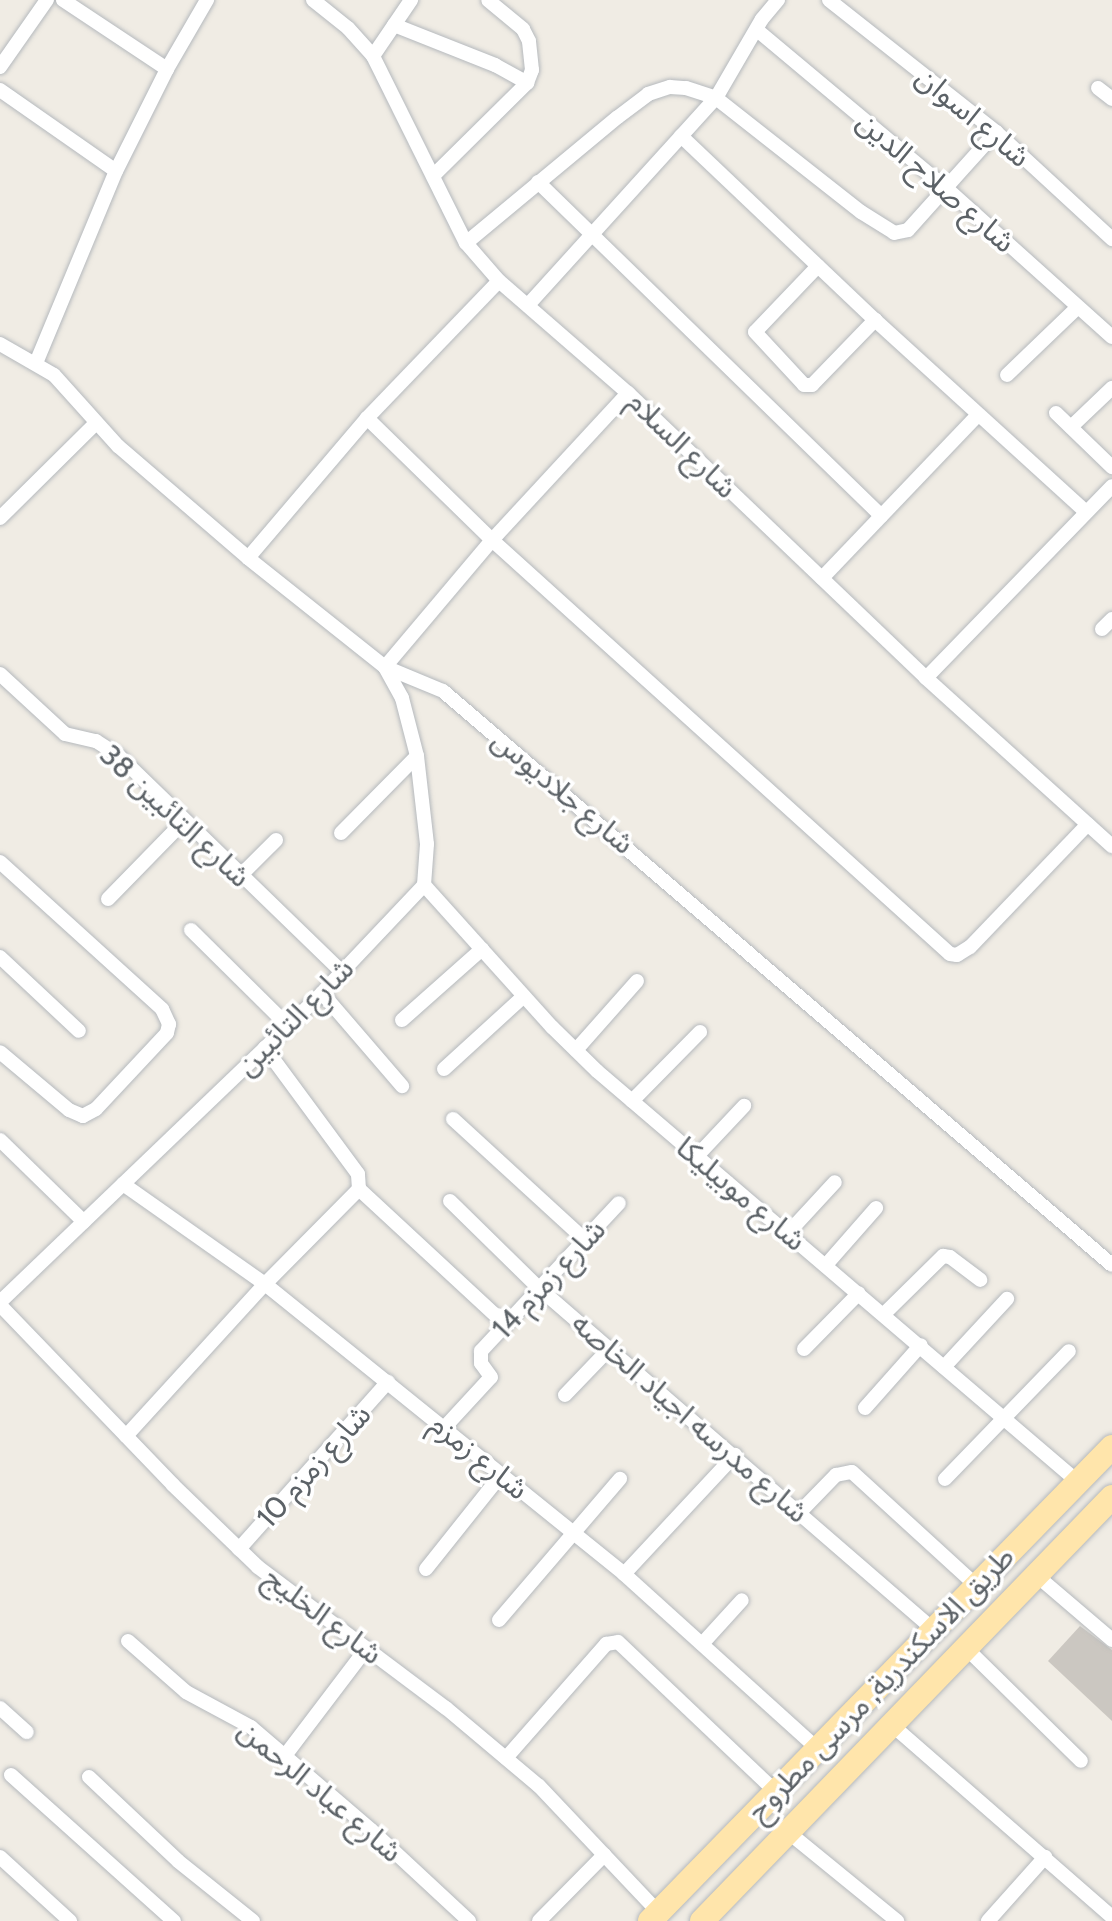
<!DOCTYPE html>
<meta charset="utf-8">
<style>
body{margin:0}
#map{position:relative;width:1112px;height:1921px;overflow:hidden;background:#f0ece4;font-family:Cabin,"Noto Sans Arabic",sans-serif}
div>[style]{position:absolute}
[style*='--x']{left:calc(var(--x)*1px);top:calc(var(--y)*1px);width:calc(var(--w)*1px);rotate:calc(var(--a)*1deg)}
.building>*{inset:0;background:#cbc7c1}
.roads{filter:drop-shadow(0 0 2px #b5b9bd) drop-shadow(0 0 2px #b5b9bd)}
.minor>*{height:14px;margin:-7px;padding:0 7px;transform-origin:7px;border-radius:7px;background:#fff}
.primary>*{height:24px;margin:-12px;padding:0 12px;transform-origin:12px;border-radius:12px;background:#ffe5ab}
span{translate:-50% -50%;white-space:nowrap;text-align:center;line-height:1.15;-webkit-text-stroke:7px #fff;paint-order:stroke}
.street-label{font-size:30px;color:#5c6267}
</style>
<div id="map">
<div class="building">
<div style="clip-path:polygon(1080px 1626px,1112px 1650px,1112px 1721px,1048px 1661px)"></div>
</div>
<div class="roads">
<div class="minor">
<div style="--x:63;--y:0;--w:125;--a:33.6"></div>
<div style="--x:313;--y:0;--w:45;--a:38.7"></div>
<div style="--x:348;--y:28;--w:38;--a:48"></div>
<div style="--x:373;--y:56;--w:209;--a:63.6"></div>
<div style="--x:466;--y:243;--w:50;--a:49"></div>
<div style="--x:499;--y:281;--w:171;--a:41"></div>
<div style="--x:628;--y:393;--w:412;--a:43.7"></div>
<div style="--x:926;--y:678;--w:251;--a:42.1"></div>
<div style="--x:829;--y:0;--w:213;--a:38.3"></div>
<div style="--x:996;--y:132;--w:158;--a:42.7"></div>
<div style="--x:394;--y:25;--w:109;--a:21.6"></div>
<div style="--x:495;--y:65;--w:37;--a:29"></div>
<div style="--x:757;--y:30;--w:246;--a:39.9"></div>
<div style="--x:946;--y:188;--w:223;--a:41.9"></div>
<div style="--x:373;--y:56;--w:68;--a:-55.8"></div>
<div style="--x:0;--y:67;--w:82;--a:-55"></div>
<div style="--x:1098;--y:88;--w:18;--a:38"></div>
<div style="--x:0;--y:90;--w:141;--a:34.9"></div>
<div style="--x:681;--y:136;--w:267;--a:43.5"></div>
<div style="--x:875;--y:320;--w:285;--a:42.3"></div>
<div style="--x:434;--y:175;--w:131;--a:-44.7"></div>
<div style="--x:527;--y:83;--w:14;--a:-69"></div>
<div style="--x:532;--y:70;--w:29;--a:-96"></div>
<div style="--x:529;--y:41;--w:13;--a:-117"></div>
<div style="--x:523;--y:29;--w:45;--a:-140.4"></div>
<div style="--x:538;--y:182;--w:479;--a:44.2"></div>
<div style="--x:466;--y:243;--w:197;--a:-39.7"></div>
<div style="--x:618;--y:117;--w:38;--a:-37"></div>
<div style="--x:648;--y:94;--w:23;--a:-18"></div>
<div style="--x:670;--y:87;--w:16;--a:4"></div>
<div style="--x:686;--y:88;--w:32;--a:18"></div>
<div style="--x:716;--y:98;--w:184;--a:38.2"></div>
<div style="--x:861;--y:212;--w:39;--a:32"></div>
<div style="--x:894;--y:233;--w:14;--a:-12"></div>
<div style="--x:908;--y:230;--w:132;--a:-48.1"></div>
<div style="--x:818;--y:266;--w:91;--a:133.7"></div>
<div style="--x:755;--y:332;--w:72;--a:47.2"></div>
<div style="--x:804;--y:385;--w:8;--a:0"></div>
<div style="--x:812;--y:385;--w:91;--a:-45.9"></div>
<div style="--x:528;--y:305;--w:280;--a:-47.8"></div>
<div style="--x:716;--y:98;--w:91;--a:-59.8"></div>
<div style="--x:762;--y:19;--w:25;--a:-50"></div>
<div style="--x:0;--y:344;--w:62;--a:29.9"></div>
<div style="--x:54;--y:375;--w:96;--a:48"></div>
<div style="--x:118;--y:446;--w:172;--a:40.7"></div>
<div style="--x:248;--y:558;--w:175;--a:38.5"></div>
<div style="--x:385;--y:667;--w:63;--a:22.5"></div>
<div style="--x:443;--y:691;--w:881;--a:40.63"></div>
<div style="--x:36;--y:363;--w:208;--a:-67.4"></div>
<div style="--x:116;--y:171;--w:114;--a:-63.4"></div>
<div style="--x:167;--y:69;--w:80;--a:-59.9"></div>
<div style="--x:1007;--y:375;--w:98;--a:-43.8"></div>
<div style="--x:1056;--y:413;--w:78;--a:44"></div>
<div style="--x:367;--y:418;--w:175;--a:44.3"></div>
<div style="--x:492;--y:540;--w:617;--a:42.11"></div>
<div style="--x:950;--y:954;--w:7;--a:8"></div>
<div style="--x:957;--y:955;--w:15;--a:-32"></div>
<div style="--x:970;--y:947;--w:170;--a:-46.2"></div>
<div style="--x:1071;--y:427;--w:57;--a:-43.6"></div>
<div style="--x:0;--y:518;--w:134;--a:-44.7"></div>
<div style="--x:248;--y:558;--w:184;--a:-49.6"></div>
<div style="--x:367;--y:418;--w:190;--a:-46.1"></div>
<div style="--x:822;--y:578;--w:226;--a:-46.3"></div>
<div style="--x:1102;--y:629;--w:14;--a:-45"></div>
<div style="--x:0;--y:674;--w:88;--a:42.7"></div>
<div style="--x:65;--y:734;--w:32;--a:13"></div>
<div style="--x:96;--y:741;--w:27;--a:33"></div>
<div style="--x:119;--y:756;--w:310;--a:44.1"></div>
<div style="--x:926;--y:678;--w:267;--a:-45.9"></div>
<div style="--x:341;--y:833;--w:108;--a:-45.4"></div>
<div style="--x:0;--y:862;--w:219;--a:42.2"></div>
<div style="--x:162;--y:1009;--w:17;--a:65"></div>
<div style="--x:169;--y:1024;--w:9;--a:103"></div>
<div style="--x:167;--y:1033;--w:104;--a:133.1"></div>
<div style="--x:96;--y:1109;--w:15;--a:152"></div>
<div style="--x:83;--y:1116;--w:15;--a:-157"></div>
<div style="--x:69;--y:1110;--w:90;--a:-140"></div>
<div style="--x:240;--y:876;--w:51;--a:-45"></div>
<div style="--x:424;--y:885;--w:191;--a:48"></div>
<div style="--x:552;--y:1027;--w:63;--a:44.4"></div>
<div style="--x:597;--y:1071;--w:633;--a:40.51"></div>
<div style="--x:108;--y:899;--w:109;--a:-45.7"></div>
<div style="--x:191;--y:930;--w:136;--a:44.7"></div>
<div style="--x:0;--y:957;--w:108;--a:43.1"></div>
<div style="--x:322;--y:993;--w:123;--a:49.3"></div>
<div style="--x:402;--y:1020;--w:107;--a:-41.6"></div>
<div style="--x:576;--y:1050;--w:92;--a:-48.5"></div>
<div style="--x:444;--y:1069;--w:108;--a:-42.4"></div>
<div style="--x:632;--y:1101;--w:97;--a:-45.4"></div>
<div style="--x:453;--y:1119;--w:179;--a:42.5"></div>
<div style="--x:0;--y:1140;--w:117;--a:44.3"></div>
<div style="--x:697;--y:1156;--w:69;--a:-46.8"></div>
<div style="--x:123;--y:1184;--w:174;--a:35.2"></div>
<div style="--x:265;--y:1284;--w:461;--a:38.9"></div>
<div style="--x:624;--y:1574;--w:261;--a:42.1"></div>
<div style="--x:359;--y:1189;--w:200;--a:42.8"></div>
<div style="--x:450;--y:1201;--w:126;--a:44.4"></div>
<div style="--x:540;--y:1289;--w:521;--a:40.88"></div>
<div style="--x:788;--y:1233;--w:69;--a:-47.3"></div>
<div style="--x:826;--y:1265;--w:76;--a:-48.7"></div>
<div style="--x:0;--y:1302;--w:446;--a:-43.8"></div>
<div style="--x:322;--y:993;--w:149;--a:-46.6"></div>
<div style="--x:424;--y:885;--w:41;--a:-85.8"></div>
<div style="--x:427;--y:844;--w:89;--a:-96.5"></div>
<div style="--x:417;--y:756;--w:60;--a:-104.5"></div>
<div style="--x:402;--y:698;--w:35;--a:-119"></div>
<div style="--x:385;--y:667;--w:166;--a:-49.9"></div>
<div style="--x:492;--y:540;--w:200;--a:-47.2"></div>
<div style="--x:0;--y:1305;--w:250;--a:46.1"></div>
<div style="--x:173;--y:1485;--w:118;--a:44"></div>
<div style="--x:258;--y:1567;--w:235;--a:36.9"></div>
<div style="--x:446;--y:1708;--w:121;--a:40"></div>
<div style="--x:539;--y:1786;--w:173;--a:46.6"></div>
<div style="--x:884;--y:1314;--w:83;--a:-44.5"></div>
<div style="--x:943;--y:1256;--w:7;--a:8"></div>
<div style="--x:950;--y:1257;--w:38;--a:37"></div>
<div style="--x:804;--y:1349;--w:78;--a:-45.5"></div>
<div style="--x:944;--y:1367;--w:93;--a:-47.2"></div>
<div style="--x:565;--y:1395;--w:65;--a:-46.2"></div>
<div style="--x:865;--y:1408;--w:84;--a:-48.4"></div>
<div style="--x:444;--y:1428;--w:69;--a:-47.3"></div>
<div style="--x:491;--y:1377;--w:17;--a:-126"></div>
<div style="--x:481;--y:1363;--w:12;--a:-90"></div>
<div style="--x:481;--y:1351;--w:202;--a:-47"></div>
<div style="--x:126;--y:1436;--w:206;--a:-47.6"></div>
<div style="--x:265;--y:1284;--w:134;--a:-45.3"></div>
<div style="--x:359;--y:1189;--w:15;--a:-94"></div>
<div style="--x:358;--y:1174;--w:157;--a:-126.4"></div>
<div style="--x:945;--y:1479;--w:178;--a:-45.9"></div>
<div style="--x:800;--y:1512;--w:52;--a:-45.8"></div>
<div style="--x:836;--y:1475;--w:16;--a:-11"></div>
<div style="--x:852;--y:1472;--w:169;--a:42.4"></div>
<div style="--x:239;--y:1549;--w:224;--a:-48.3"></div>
<div style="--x:426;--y:1569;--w:120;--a:-51.4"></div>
<div style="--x:624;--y:1574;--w:163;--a:-47"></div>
<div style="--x:1036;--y:1575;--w:100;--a:40.5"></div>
<div style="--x:499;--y:1620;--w:186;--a:-49.4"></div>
<div style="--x:128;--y:1641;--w:77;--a:41.3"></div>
<div style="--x:186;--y:1692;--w:74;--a:28.3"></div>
<div style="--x:251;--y:1727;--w:158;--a:40.6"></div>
<div style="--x:371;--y:1830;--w:134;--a:42.9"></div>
<div style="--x:702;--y:1644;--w:59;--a:-47.7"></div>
<div style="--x:966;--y:1648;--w:161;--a:44.5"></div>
<div style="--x:0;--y:1708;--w:36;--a:42"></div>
<div style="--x:892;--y:1725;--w:292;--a:41.1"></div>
<div style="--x:284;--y:1757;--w:136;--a:-52.8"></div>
<div style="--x:506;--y:1758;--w:152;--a:-48.7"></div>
<div style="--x:606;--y:1644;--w:12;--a:-9"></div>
<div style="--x:618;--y:1642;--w:218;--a:43.5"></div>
<div style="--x:11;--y:1775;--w:219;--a:41.9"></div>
<div style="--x:89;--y:1777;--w:122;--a:43.3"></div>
<div style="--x:178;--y:1861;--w:96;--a:38.7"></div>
<div style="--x:788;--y:1832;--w:141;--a:39.2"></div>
<div style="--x:0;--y:1857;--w:95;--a:42.4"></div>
<div style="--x:539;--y:1921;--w:93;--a:-45.4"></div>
<div style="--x:988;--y:1921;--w:86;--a:-48.3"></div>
</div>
<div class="primary">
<div style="--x:650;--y:1921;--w:662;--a:-45.73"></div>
<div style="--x:702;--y:1921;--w:590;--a:-45.96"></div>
</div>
</div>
<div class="street-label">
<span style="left:973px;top:117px;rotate:40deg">شارع اسوان</span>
<span style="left:936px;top:182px;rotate:41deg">شارع صلاح الدين</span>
<span style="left:682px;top:445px;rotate:44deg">شارع السلام</span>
<span style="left:563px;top:792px;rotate:40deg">شارع جلاديوس</span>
<span style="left:175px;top:816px;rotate:43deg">شارع التائبين 38</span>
<span style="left:295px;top:1017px;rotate:-45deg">شارع التائبين</span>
<span style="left:741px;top:1194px;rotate:40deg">شارع موبيليكا</span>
<span style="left:549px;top:1279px;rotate:-47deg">شارع زمزم 14</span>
<span style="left:690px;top:1418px;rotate:41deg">شارع مدرسه اجياد الخاصه</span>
<span style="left:479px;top:1457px;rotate:39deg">شارع زمزم</span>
<span style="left:314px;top:1466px;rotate:-48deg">شارع زمزم 10</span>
<span style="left:323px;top:1616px;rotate:37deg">شارع الخليج</span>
<span style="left:881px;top:1684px;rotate:-46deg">طريق الاسكندرية, مرسى مطروح</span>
<span style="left:320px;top:1791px;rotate:40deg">شارع عباد الرحمن</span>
</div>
</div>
